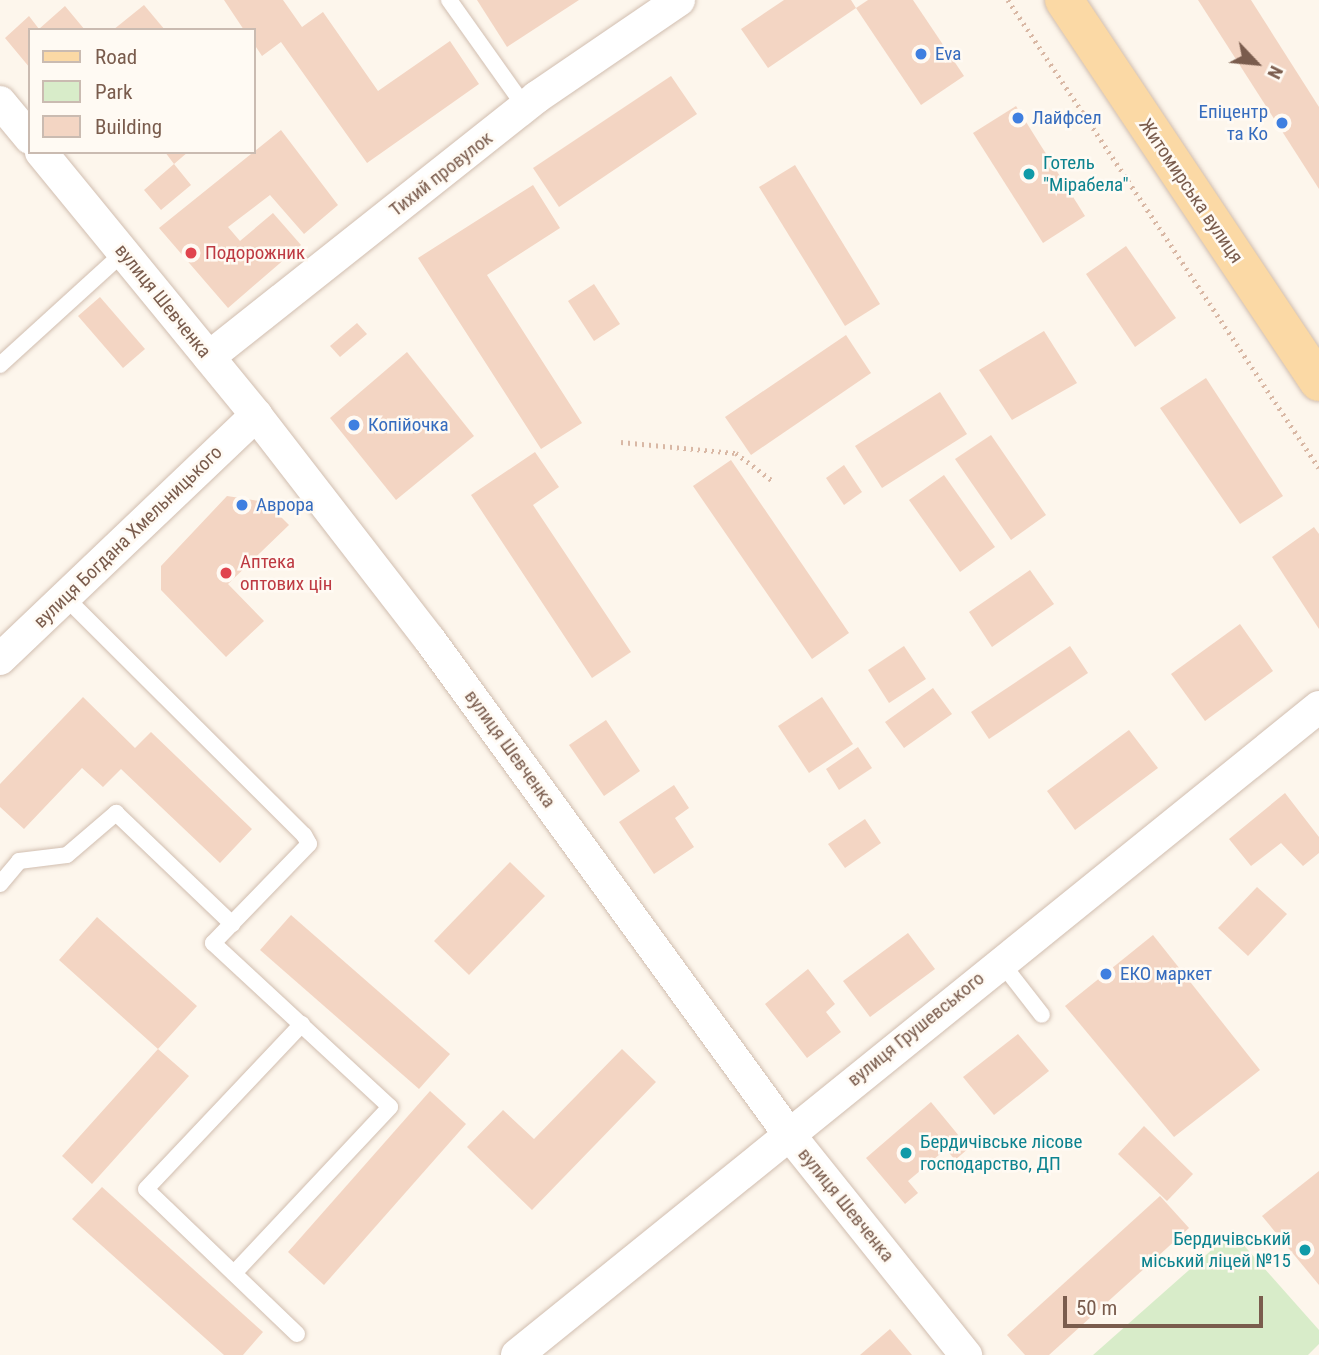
<!DOCTYPE html>
<meta charset="utf-8">
<style>
body{margin:0}
#map{position:relative;width:1319px;height:1355px;overflow:hidden;background:#fdf6ec;font-family:"Roboto Condensed",sans-serif}
div>[style]{position:absolute}
[style*='--x']{left:calc(var(--x)*1px);top:calc(var(--y)*1px);width:calc(var(--w)*1px);rotate:calc(var(--a)*1deg)}
.green>*{inset:0;background:#d8ecc9}
.building>*{inset:0;background:#f3d5c3}
.path>*{height:4.5px;margin-top:-2.25px;transform-origin:0;background:repeating-linear-gradient(90deg,#d9b8a5 0 2px,transparent 0 7px)}
.roads{filter:drop-shadow(0 0 2px #d1beb0) drop-shadow(0 0 2px #d1beb0)}
.service>*{height:16px;margin:-8px;padding:0 8px;transform-origin:8px;border-radius:8px;background:#fff}
.minor>*{height:32px;margin:-16px;padding:0 16px;transform-origin:16px;border-radius:16px;background:#fff}
.primary>*{height:38px;margin:-19px;padding:0 19px;transform-origin:19px;border-radius:19px;background:#fbd9a5}
.dots>*{width:19px;height:19px;translate:-50% -50%;box-sizing:border-box;border:4px solid #fffaf3;border-radius:50%}
span{translate:-50% -50%;white-space:nowrap;text-align:center;line-height:1.15;-webkit-text-stroke:5px #fffaf3;paint-order:stroke}
.shop-label{font-size:19px;color:#366cbe}
.left{translate:0 -50%;text-align:left}
.right{translate:-100% -50%;text-align:right}
.culture-label{font-size:19px;color:#0d838f}
.street-label{font-size:19px;color:#7a5c4d}
.health-label{font-size:19px;color:#be3a42}
.legend{position:absolute;left:28px;top:28px;width:228px;height:126px;box-sizing:border-box;background:#fffaf3;border:2px solid #cabbb1;margin:0;padding:9px 12px;list-style:none;font-size:21px;color:#7a5c4d}
.legend li{display:flex;align-items:center;gap:14px;height:35px}
.legend b{width:35px;border:2px solid #cabbb1}
.north{position:absolute;left:1221px;top:28px;width:70px;height:70px;-webkit-text-stroke:5px #fffaf3;paint-order:stroke;rotate:116deg;font-size:19px;font-weight:700;line-height:28px;text-align:center;color:#7a5c4d}
.north::after{content:'';display:block;margin:auto;width:24px;height:32px;background:#7a5c4d;clip-path:polygon(50% 0,100% 100%,50% 72%,0 100%)}
.scale{position:absolute;left:1063px;top:1296px;width:200px;height:32px;box-sizing:border-box;border:4px solid #7a5c4d;border-top:0;padding-left:9px;font-size:21px;line-height:24px;white-space:nowrap;color:#7a5c4d;-webkit-text-stroke:5px #fffaf3;paint-order:stroke}
</style>
<div id="map">
<div class="green">
<div style="clip-path:polygon(1232px 1232px,1319px 1330px,1319px 1344px,1308px 1355px,1093px 1355px)"></div>
</div>
<div class="building">
<div style="clip-path:polygon(224px 0,283px 0,302px 27px,323px 12px,378px 91px,450px 41px,479px 84px,367px 163px,281px 42px,262px 56px,254px 44px,254px 30px,244px 30px)"></div>
<div style="clip-path:polygon(477px 0,579px 0,507px 47px)"></div>
<div style="clip-path:polygon(784px 0,851px 0,856px 8px,768px 68px,741px 29px)"></div>
<div style="clip-path:polygon(868px 0,913px 0,964px 76px,921px 105px,856px 8px)"></div>
<div style="clip-path:polygon(1198px 0,1251px 0,1319px 107px,1319px 189px)"></div>
<div style="clip-path:polygon(144px 5px,165px 30px,113px 30px)"></div>
<div style="clip-path:polygon(65px 6px,85px 30px,30px 30px,30px 68px,5px 38px,29px 16px,39px 29px)"></div>
<div style="clip-path:polygon(671px 76px,697px 114px,559px 207px,533px 168px)"></div>
<div style="clip-path:polygon(1016px 106px,1085px 216px,1043px 243px,973px 133px)"></div>
<div style="clip-path:polygon(281px 130px,338px 205px,304px 234px,270px 195px,228px 227px,240px 241px,273px 213px,301px 245px,228px 308px,159px 228px)"></div>
<div style="clip-path:polygon(165px 152px,188px 152px,174px 164px,191px 185px,161px 210px,144px 190px,174px 164px)"></div>
<div style="clip-path:polygon(795px 165px,880px 304px,845px 326px,759px 187px)"></div>
<div style="clip-path:polygon(533px 185px,560px 228px,487px 275px,582px 423px,541px 449px,418px 258px)"></div>
<div style="clip-path:polygon(1126px 246px,1176px 318px,1135px 347px,1086px 274px)"></div>
<div style="clip-path:polygon(594px 284px,620px 324px,594px 341px,568px 301px)"></div>
<div style="clip-path:polygon(100px 297px,145px 349px,123px 368px,78px 316px)"></div>
<div style="clip-path:polygon(357px 323px,367px 334px,340px 357px,330px 346px)"></div>
<div style="clip-path:polygon(1044px 331px,1077px 383px,1012px 420px,979px 370px)"></div>
<div style="clip-path:polygon(846px 335px,871px 373px,751px 455px,725px 417px)"></div>
<div style="clip-path:polygon(407px 352px,474px 436px,396px 500px,330px 418px)"></div>
<div style="clip-path:polygon(1206px 378px,1283px 496px,1240px 524px,1160px 408px)"></div>
<div style="clip-path:polygon(940px 392px,967px 434px,882px 488px,855px 446px)"></div>
<div style="clip-path:polygon(991px 435px,1046px 515px,1011px 540px,955px 459px)"></div>
<div style="clip-path:polygon(535px 452px,559px 487px,533px 505px,631px 652px,592px 678px,471px 495px)"></div>
<div style="clip-path:polygon(731px 460px,849px 633px,812px 659px,693px 486px)"></div>
<div style="clip-path:polygon(844px 465px,862px 492px,844px 505px,826px 478px)"></div>
<div style="clip-path:polygon(944px 475px,995px 547px,960px 572px,909px 500px)"></div>
<div style="clip-path:polygon(227px 496px,266px 502px,289px 525px,228px 584px,264px 621px,226px 657px,161px 590px,161px 566px)"></div>
<div style="clip-path:polygon(1314px 527px,1319px 534px,1319px 629px,1272px 557px)"></div>
<div style="clip-path:polygon(1030px 570px,1054px 604px,992px 647px,969px 612px)"></div>
<div style="clip-path:polygon(1240px 624px,1273px 671px,1205px 721px,1171px 674px)"></div>
<div style="clip-path:polygon(904px 646px,926px 679px,889px 703px,868px 670px)"></div>
<div style="clip-path:polygon(1070px 646px,1088px 673px,989px 739px,971px 712px)"></div>
<div style="clip-path:polygon(933px 688px,952px 714px,904px 748px,885px 722px)"></div>
<div style="clip-path:polygon(83px 697px,135px 748px,151px 732px,252px 829px,220px 863px,121px 769px,103px 787px,82px 768px,24px 829px,0 807px,0 784px)"></div>
<div style="clip-path:polygon(822px 697px,853px 744px,809px 773px,778px 726px)"></div>
<div style="clip-path:polygon(606px 720px,640px 771px,604px 796px,569px 745px)"></div>
<div style="clip-path:polygon(1129px 730px,1158px 768px,1075px 830px,1047px 791px)"></div>
<div style="clip-path:polygon(858px 747px,872px 768px,839px 790px,826px 769px)"></div>
<div style="clip-path:polygon(674px 785px,689px 808px,675px 818px,694px 847px,654px 874px,619px 822px)"></div>
<div style="clip-path:polygon(1285px 793px,1319px 837px,1319px 853px,1303px 866px,1281px 843px,1251px 866px,1229px 839px)"></div>
<div style="clip-path:polygon(865px 819px,881px 843px,845px 868px,828px 844px)"></div>
<div style="clip-path:polygon(510px 862px,545px 896px,469px 975px,434px 941px)"></div>
<div style="clip-path:polygon(1257px 887px,1287px 914px,1248px 956px,1218px 928px)"></div>
<div style="clip-path:polygon(291px 915px,450px 1054px,419px 1089px,260px 950px)"></div>
<div style="clip-path:polygon(97px 917px,197px 1006px,158px 1049px,189px 1076px,92px 1184px,62px 1156px,158px 1049px,59px 960px)"></div>
<div style="clip-path:polygon(908px 933px,935px 969px,870px 1017px,843px 981px)"></div>
<div style="clip-path:polygon(1153px 935px,1260px 1070px,1174px 1137px,1065px 1006px)"></div>
<div style="clip-path:polygon(808px 969px,835px 1004px,826px 1012px,841px 1032px,807px 1058px,765px 1004px)"></div>
<div style="clip-path:polygon(1018px 1034px,1049px 1071px,994px 1115px,963px 1077px)"></div>
<div style="clip-path:polygon(622px 1049px,656px 1082px,532px 1210px,467px 1147px,503px 1110px,534px 1139px)"></div>
<div style="clip-path:polygon(430px 1091px,466px 1124px,324px 1285px,288px 1252px)"></div>
<div style="clip-path:polygon(931px 1102px,969px 1148px,955px 1160px,946px 1149px,908px 1181px,918px 1193px,905px 1204px,866px 1158px)"></div>
<div style="clip-path:polygon(1144px 1126px,1193px 1174px,1167px 1201px,1118px 1154px)"></div>
<div style="clip-path:polygon(1319px 1171px,1319px 1285px,1262px 1216px)"></div>
<div style="clip-path:polygon(102px 1187px,263px 1332px,243px 1355px,224px 1355px,72px 1219px)"></div>
<div style="clip-path:polygon(1160px 1196px,1189px 1228px,1049px 1355px,1025px 1355px,1007px 1335px)"></div>
<div style="clip-path:polygon(890px 1329px,912px 1355px,860px 1355px)"></div>
</div>
<div class="path">
<div style="--x:1008;--y:0;--w:562;--a:56.39"></div>
<div style="--x:621;--y:442;--w:116;--a:5.5"></div>
<div style="--x:736;--y:453;--w:48;--a:37.3"></div>
</div>
<div class="roads">
<div class="service">
<div style="--x:449;--y:0;--w:131;--a:54.6"></div>
<div style="--x:0;--y:365;--w:166;--a:-42.3"></div>
<div style="--x:65;--y:597;--w:337;--a:44.9"></div>
<div style="--x:304;--y:835;--w:10;--a:61"></div>
<div style="--x:309;--y:844;--w:138;--a:134.1"></div>
<div style="--x:213;--y:943;--w:241;--a:42.8"></div>
<div style="--x:390;--y:1107;--w:228;--a:133.2"></div>
<div style="--x:0;--y:884;--w:30;--a:-50"></div>
<div style="--x:19;--y:861;--w:48;--a:-7.1"></div>
<div style="--x:67;--y:855;--w:65;--a:-40.6"></div>
<div style="--x:116;--y:813;--w:161;--a:43.7"></div>
<div style="--x:1000;--y:961;--w:68;--a:52.1"></div>
<div style="--x:297;--y:1334;--w:209;--a:-136.2"></div>
<div style="--x:146;--y:1189;--w:227;--a:-46.6"></div>
</div>
<div class="minor">
<div style="--x:0;--y:102;--w:47;--a:50.2"></div>
<div style="--x:41;--y:152;--w:340;--a:50.7"></div>
<div style="--x:256;--y:415;--w:284;--a:52.3"></div>
<div style="--x:430;--y:640;--w:609;--a:54.01"></div>
<div style="--x:788;--y:1133;--w:285;--a:51.3"></div>
<div style="--x:209;--y:357;--w:419;--a:-38.4"></div>
<div style="--x:537;--y:97;--w:172;--a:-34.3"></div>
<div style="--x:0;--y:659;--w:354;--a:-43.6"></div>
<div style="--x:517;--y:1355;--w:1031;--a:-38.94"></div>
</div>
<div class="primary">
<div style="--x:1064;--y:0;--w:459;--a:56.3"></div>
</div>
</div>
<div class="dots">
<div style="left:921px;top:54px;background:#3f7fe0"></div>
<div style="left:1018px;top:118px;background:#3f7fe0"></div>
<div style="left:1282px;top:123px;background:#3f7fe0"></div>
<div style="left:1029px;top:174px;background:#0f9aa8"></div>
<div style="left:191px;top:253px;background:#e0444e"></div>
<div style="left:354px;top:425px;background:#3f7fe0"></div>
<div style="left:242px;top:505px;background:#3f7fe0"></div>
<div style="left:226px;top:573px;background:#e0444e"></div>
<div style="left:1106px;top:974px;background:#3f7fe0"></div>
<div style="left:906px;top:1153px;background:#0f9aa8"></div>
<div style="left:1305px;top:1250px;background:#0f9aa8"></div>
</div>
<div class="shop-label">
<span class="left" style="left:935px;top:54px">Eva</span>
<span class="right" style="left:1268px;top:123px">Епіцентр<br>та Ко</span>
<span class="left" style="left:1032px;top:118px">Лайфсел</span>
<span class="left" style="left:368px;top:425px">Копійочка</span>
<span class="left" style="left:256px;top:505px">Аврора</span>
<span class="left" style="left:1120px;top:974px">ЕКО маркет</span>
</div>
<div class="culture-label">
<span class="left" style="left:1043px;top:174px">Готель<br>"Мірабела"</span>
<span class="left" style="left:920px;top:1153px">Бердичівське лісове<br>господарство, ДП</span>
<span class="right" style="left:1291px;top:1250px">Бердичівський<br>міський ліцей №15</span>
</div>
<div class="street-label">
<span style="left:441px;top:174px;rotate:-38deg">Тихий провулок</span>
<span style="left:1191px;top:191px;rotate:56deg">Житомирська вулиця</span>
<span style="left:163px;top:301px;rotate:51deg">вулиця Шевченка</span>
<span style="left:128px;top:537px;rotate:-44deg">вулиця Богдана Хмельницького</span>
<span style="left:510px;top:749px;rotate:54deg">вулиця Шевченка</span>
<span style="left:916px;top:1029px;rotate:-39deg">вулиця Грушевського</span>
<span style="left:846px;top:1205px;rotate:51deg">вулиця Шевченка</span>
</div>
<div class="health-label">
<span class="left" style="left:205px;top:253px">Подорожник</span>
<span class="left" style="left:240px;top:573px">Аптека<br>оптових цін</span>
</div>
<ul class="legend">
<li><b style="height:9px;background:#fbd9a5"></b>Road</li>
<li><b style="height:19px;background:#d8ecc9"></b>Park</li>
<li><b style="height:19px;background:#f3d5c3"></b>Building</li>
</ul>
<div class="north">N</div>
<div class="scale">50 m</div>
</div>
